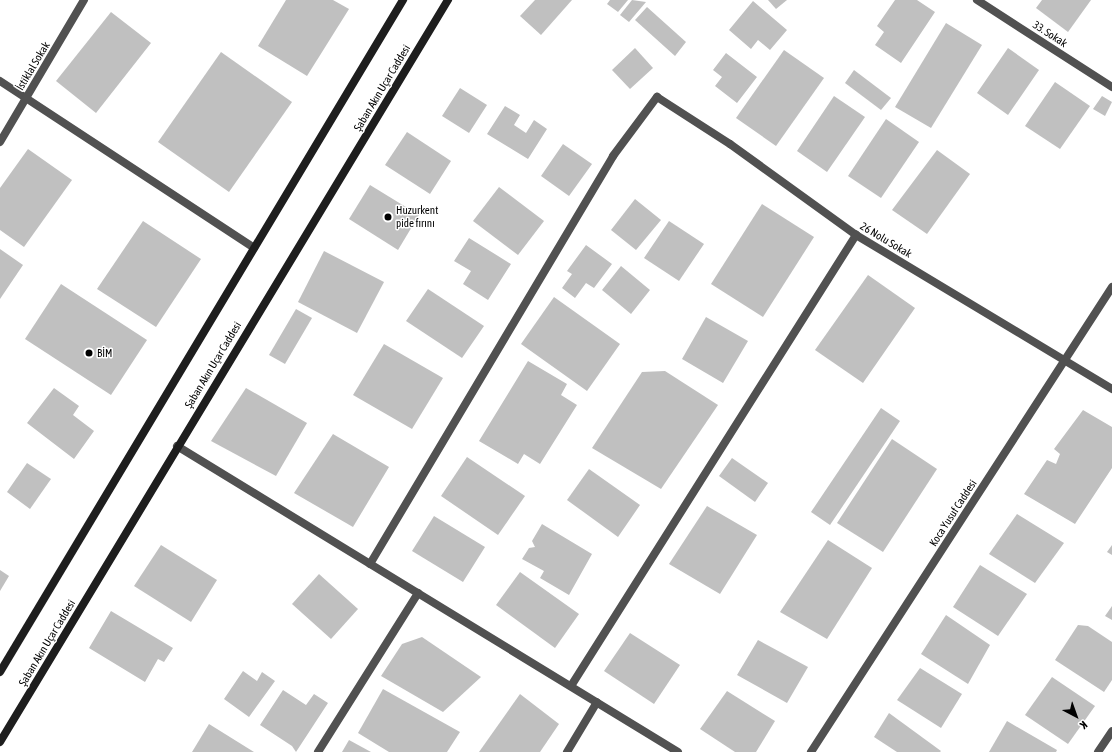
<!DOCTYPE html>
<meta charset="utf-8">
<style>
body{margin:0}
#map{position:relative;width:1112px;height:752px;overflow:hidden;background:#fff;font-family:"Asap Condensed",sans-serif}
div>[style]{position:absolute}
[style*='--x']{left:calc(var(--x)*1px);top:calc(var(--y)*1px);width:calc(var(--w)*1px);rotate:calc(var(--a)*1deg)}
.building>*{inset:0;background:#c0c0c0}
.street>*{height:8px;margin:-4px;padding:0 4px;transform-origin:4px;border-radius:4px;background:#515151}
.secondary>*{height:8px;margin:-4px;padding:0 4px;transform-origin:4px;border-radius:4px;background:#1e1e1e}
.dots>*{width:11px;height:11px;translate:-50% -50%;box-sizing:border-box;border:2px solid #fff;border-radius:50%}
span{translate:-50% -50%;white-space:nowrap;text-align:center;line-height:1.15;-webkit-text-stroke:3px #fff;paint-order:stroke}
.street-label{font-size:11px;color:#000}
.poi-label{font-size:11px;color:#000}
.left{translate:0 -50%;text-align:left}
.north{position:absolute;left:1056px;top:696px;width:40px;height:40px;-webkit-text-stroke:3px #fff;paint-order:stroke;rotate:139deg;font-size:11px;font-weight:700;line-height:16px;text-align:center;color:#000}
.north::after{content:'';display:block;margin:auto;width:14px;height:18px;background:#000;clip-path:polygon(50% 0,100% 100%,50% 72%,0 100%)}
</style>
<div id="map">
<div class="building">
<div style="clip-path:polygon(286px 0,333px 0,349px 9px,307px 76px,258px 46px)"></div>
<div style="clip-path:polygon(535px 0,572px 0,541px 35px,520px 16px)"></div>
<div style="clip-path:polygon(610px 0,628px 0,618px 12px,607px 4px)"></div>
<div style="clip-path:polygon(632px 0,646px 2px,629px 22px,620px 15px)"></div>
<div style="clip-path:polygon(768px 0,787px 0,776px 9px)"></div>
<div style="clip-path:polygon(895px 0,917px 0,935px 12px,901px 63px,875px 45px,884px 32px,877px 26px)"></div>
<div style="clip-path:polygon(1042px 0,1091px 0,1068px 32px,1036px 8px)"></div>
<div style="clip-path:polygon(753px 1px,787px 30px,770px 50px,758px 40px,751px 49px,729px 30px)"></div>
<div style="clip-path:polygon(647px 7px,686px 42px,675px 56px,635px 20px)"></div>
<div style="clip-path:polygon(111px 12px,151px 43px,96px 113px,56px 81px)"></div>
<div style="clip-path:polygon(946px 23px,982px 45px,931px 128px,895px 107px)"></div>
<div style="clip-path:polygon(635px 48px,653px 68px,630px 89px,612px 70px)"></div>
<div style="clip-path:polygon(1008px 48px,1039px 70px,1008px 115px,977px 93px)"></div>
<div style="clip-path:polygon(784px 50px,824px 78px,776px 146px,736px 118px)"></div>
<div style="clip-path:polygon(221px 52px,292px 102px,229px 192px,158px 142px)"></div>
<div style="clip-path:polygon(726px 53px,757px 77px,737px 103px,715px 86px,722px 77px,713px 70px)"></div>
<div style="clip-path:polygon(854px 70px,891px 98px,881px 110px,845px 83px)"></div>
<div style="clip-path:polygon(1055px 82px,1090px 106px,1060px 149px,1025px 126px)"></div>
<div style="clip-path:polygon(460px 88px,487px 105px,469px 133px,442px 116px)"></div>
<div style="clip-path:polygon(834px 96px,865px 117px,827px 172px,797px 151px)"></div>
<div style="clip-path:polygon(1102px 96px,1112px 102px,1105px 116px,1093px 109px)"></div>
<div style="clip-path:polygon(505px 106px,520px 115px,514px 125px,526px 133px,534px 120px,547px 129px,528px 159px,487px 134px)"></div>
<div style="clip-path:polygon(886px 119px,919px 142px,881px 198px,848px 176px)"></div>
<div style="clip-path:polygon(407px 132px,451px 161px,430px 194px,385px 165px)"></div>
<div style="clip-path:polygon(563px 144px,592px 164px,569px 196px,541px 176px)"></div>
<div style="clip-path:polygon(28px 149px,72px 180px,24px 247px,0 230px,0 188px)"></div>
<div style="clip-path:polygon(937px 150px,970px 174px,927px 234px,892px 210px)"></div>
<div style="clip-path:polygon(370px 185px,419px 215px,398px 250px,349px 219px)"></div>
<div style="clip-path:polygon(499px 187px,544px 221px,518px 255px,473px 221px)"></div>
<div style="clip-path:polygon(635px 199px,661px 220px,636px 250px,611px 230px)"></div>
<div style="clip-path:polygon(762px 204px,814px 237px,763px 317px,711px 284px)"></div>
<div style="clip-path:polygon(143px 221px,201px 259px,156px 327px,97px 289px)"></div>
<div style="clip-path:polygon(669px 221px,704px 244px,679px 281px,644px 258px)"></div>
<div style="clip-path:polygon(469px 238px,511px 264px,488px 300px,463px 284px,471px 271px,454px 261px)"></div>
<div style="clip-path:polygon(586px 245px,612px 264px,594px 288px,586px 283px,575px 298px,562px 288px,572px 274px,567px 271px)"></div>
<div style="clip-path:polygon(0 249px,23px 265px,0 299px)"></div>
<div style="clip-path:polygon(324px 251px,384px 282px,357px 333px,298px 302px)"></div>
<div style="clip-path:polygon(621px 266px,650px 290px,631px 314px,602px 290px)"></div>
<div style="clip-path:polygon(868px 275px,915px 308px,863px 383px,815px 350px)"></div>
<div style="clip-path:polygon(61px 284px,147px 340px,111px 395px,25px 339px)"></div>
<div style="clip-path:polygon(428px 289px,484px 326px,462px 358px,406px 321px)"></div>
<div style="clip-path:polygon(554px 297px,620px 344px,587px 391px,521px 344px)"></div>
<div style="clip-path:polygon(296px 309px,312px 318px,285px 364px,269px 355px)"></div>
<div style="clip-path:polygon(706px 317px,748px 341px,723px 383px,682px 359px)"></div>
<div style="clip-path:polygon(384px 344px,443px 378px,412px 429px,353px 395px)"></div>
<div style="clip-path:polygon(528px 361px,567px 384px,561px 395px,577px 405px,540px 464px,524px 454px,518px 464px,479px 441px)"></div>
<div style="clip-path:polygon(665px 371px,718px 405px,661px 489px,592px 448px,642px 372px)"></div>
<div style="clip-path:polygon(54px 388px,79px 406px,73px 415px,94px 431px,74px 459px,27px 423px)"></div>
<div style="clip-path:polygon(246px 388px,307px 423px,276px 476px,211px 441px)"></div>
<div style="clip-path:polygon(881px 408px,900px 421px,830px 525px,811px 512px)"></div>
<div style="clip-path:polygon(1083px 410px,1112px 427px,1112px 468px,1075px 524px,1024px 494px,1047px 460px,1056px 464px,1060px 454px,1054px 449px)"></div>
<div style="clip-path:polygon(333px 434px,389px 467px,353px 527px,294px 493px)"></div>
<div style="clip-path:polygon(892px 439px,937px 469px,883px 552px,837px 523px)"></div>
<div style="clip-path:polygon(467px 457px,525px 496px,498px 535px,441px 496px)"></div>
<div style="clip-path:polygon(732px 458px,768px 483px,755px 502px,719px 476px)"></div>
<div style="clip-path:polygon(27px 463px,51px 479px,30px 509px,7px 492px)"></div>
<div style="clip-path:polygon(589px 469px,640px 505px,618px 537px,567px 500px)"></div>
<div style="clip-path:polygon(707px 506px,757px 535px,720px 594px,669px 564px)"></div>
<div style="clip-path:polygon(1017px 514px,1064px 543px,1035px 583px,989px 554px)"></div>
<div style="clip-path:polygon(434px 516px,485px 547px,463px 582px,412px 551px)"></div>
<div style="clip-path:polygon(542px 524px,592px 554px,569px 595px,540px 578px,544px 571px,522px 559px,529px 548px,535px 547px,532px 541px)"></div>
<div style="clip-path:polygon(828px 540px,872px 568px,827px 639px,780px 612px)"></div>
<div style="clip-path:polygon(161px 545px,217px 580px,191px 622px,134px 586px)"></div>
<div style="clip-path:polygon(1112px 545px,1112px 555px,1107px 552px)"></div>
<div style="clip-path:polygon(980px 565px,1027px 594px,998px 636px,953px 607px)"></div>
<div style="clip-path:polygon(0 570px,9px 576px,0 591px)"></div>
<div style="clip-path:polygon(520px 572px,579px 614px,555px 648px,496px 605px)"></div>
<div style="clip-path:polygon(319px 574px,358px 609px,331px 639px,292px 604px)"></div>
<div style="clip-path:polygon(1112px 606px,1112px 620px,1105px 616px)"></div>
<div style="clip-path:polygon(111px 611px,173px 648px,164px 662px,158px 659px,145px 682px,89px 648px)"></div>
<div style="clip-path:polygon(946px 615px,990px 645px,968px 684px,921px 654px)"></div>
<div style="clip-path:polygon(1078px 625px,1088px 626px,1112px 642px,1112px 680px,1104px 692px,1055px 660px)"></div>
<div style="clip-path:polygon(630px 633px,680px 665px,654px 704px,604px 671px)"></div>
<div style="clip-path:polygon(422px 637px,481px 677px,443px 712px,381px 676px,402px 644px)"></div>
<div style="clip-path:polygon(758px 640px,808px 667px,787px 703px,737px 675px)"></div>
<div style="clip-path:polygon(920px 668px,962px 694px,941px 728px,897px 700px)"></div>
<div style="clip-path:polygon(243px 671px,257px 681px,262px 672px,275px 681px,249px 717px,224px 699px)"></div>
<div style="clip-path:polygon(1052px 677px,1095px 706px,1068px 744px,1025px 715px)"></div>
<div style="clip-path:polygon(383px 689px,460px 732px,447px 752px,389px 752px,358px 733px)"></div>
<div style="clip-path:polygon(283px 690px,306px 705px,314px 694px,328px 703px,296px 752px,292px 746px,260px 725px)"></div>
<div style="clip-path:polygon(727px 691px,775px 721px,756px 752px,735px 752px,700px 729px)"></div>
<div style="clip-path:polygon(520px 694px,559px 724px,540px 752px,479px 752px)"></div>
<div style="clip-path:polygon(889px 713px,941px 751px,940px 752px,897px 752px,874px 737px)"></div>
<div style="clip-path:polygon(1007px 721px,1057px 750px,1056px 752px,989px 752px)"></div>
<div style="clip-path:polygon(209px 724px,254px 752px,192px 752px)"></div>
<div style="clip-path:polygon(349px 740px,371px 752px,342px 752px)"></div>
</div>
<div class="street">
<div style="--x:977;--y:0;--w:161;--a:32.8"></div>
<div style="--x:0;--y:81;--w:304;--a:33.3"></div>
<div style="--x:0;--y:142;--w:165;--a:-59.4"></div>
<div style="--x:177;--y:446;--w:587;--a:31.42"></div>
<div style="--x:370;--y:564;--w:475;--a:-59.2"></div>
<div style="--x:613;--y:156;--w:74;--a:-53.3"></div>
<div style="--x:657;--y:97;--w:87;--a:32.8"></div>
<div style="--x:730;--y:144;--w:155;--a:35.8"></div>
<div style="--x:856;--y:235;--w:299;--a:31"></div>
<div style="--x:571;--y:686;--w:534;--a:-57.71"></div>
<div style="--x:318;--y:752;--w:188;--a:-57.8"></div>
<div style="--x:567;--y:752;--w:58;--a:-59"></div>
<div style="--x:811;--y:752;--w:554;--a:-57.08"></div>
<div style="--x:1098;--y:752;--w:25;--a:-56"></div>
</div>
<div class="secondary">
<div style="--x:0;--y:672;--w:784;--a:-59.05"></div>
<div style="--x:0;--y:742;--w:867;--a:-58.88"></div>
</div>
<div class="dots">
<div style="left:388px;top:217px;background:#000"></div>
<div style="left:89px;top:353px;background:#000"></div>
</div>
<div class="street-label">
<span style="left:1050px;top:34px;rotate:33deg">33. Sokak</span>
<span style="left:33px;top:66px;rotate:-59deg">İstiklal Sokak</span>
<span style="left:382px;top:88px;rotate:-59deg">Şaban Akın Uçar Caddesi</span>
<span style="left:886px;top:240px;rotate:31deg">26 Nolu Sokak</span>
<span style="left:213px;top:365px;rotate:-59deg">Şaban Akın Uçar Caddesi</span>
<span style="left:953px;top:513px;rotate:-57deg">Koca Yusuf Caddesi</span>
<span style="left:47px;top:643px;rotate:-59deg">Şaban Akın Uçar Caddesi</span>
</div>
<div class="poi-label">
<span class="left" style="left:396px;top:217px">Huzurkent<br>pide fırını</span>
<span class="left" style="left:97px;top:353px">BİM</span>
</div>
<div class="north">K</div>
</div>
